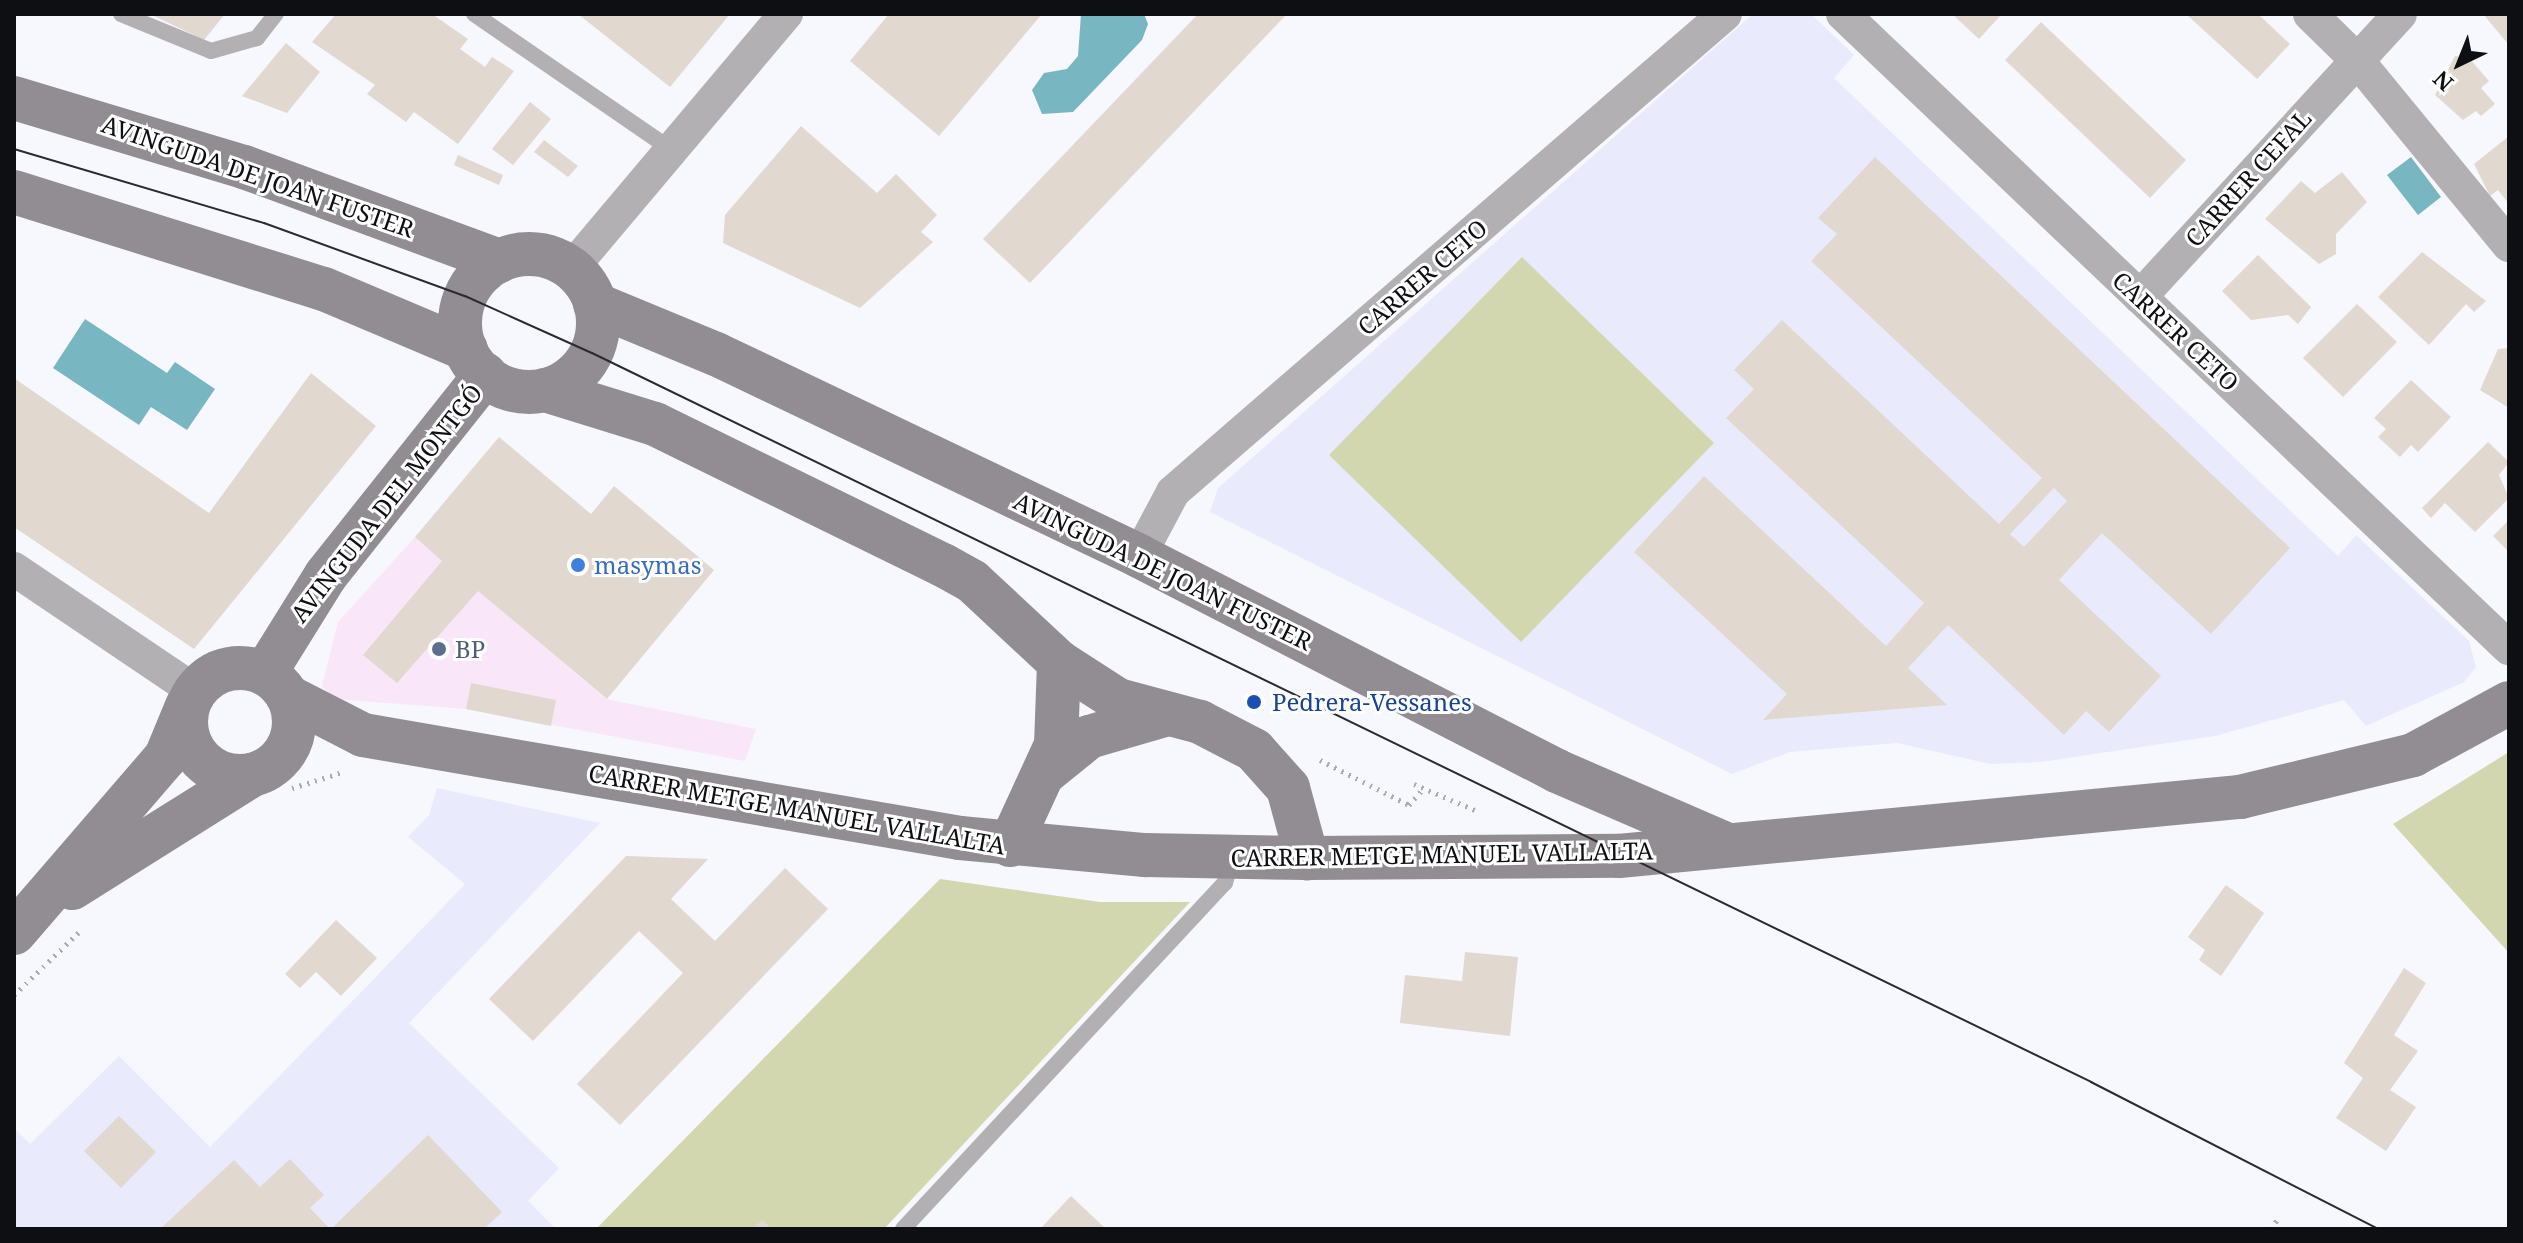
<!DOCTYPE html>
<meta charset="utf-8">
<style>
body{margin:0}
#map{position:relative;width:2523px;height:1243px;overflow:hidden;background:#f7f7fe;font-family:"Noto Serif",serif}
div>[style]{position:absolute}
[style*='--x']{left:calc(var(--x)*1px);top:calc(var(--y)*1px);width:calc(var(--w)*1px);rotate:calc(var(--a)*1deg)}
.commercial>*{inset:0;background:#f9e7f9}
.built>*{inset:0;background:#e9ebfd}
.green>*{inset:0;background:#d2d7b0}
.water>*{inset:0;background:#78b6c2}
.building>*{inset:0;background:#e1d8d0}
.path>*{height:5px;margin-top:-2.5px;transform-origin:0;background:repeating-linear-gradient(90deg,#abacb2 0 2px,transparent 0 8px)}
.lane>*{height:16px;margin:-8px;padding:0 8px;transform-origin:8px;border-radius:8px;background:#b3b0b4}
.street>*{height:34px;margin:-17px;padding:0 17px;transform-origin:17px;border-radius:17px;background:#b3b0b4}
.secondary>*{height:44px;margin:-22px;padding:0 22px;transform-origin:22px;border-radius:22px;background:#928d93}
.secondary>.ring{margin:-22px;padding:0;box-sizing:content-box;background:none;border:44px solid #928d93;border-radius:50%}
.tram>*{height:2px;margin:-1px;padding:0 1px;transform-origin:1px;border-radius:1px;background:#2a2b2e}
.dots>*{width:22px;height:22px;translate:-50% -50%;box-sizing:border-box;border:4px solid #fff;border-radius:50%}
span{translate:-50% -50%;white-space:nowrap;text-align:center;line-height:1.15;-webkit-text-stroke:6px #fff;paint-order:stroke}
.street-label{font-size:24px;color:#0e0f12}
.shop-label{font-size:24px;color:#366cbe}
.left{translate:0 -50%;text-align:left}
.service-label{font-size:24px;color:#4e5e75}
.transit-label{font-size:24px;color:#164399}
.frame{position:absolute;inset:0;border:16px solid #0e0f12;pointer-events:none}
.north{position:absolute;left:2419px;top:24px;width:80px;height:80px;-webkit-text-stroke:6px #fff;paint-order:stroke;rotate:223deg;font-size:22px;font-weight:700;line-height:32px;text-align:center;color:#0e0f12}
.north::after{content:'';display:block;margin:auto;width:28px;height:36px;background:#0e0f12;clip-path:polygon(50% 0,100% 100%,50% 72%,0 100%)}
</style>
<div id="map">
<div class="commercial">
<div style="clip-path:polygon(415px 537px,606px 699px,756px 729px,745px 761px,466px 709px,333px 699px,322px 686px,338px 622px)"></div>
</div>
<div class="built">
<div style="clip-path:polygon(1753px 14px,1811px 14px,1854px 55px,1834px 78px,2338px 556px,2356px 535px,2469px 641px,2476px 667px,2464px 682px,2366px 726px,2344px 700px,2215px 736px,2041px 762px,1990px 764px,1897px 743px,1790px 752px,1732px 774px,1210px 512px,1218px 488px)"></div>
<div style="clip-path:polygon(437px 788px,600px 823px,409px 1023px,559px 1168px,528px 1201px,556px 1229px,14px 1229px,14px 1128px,30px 1144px,119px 1056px,210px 1147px,369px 984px,465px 884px,408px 837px,429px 815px)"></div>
</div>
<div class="green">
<div style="clip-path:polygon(1522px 257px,1714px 443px,1521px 642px,1329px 455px)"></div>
<div style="clip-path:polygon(2509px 752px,2509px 953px,2393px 824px)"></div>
<div style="clip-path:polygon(940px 879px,1100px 902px,1190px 902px,884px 1229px,596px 1229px)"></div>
</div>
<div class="water">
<div style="clip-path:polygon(1081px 14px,1144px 14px,1148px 24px,1142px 40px,1073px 112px,1042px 114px,1032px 90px,1044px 73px,1067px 69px,1078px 56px)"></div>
<div style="clip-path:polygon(2411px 157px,2441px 197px,2418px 215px,2387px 175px)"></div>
<div style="clip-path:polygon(85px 319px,167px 373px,175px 362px,215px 389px,187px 430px,151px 407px,139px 425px,53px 368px)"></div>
</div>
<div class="building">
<div style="clip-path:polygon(150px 14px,225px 14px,204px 40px)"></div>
<div style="clip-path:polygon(336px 14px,432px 14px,468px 39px,460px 49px,485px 67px,492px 57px,514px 71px,458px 144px,414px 112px,406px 122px,367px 94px,375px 85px,312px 42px)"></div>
<div style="clip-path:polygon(578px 14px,730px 14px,670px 87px)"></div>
<div style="clip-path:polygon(889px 14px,1042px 14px,939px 136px,850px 61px)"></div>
<div style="clip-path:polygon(1198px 14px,1287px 14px,1030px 283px,983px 239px)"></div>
<div style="clip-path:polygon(1952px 14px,2002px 14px,1979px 39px)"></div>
<div style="clip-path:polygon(2186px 14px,2258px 14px,2290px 44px,2257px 79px)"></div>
<div style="clip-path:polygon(2483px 14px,2509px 14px,2509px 45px)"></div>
<div style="clip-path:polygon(2041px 22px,2186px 160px,2150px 198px,2005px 60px)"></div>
<div style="clip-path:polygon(286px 43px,320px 72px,287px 113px,242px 96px)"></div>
<div style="clip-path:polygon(2455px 56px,2469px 58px,2489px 81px,2481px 88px,2495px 104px,2481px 116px,2476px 111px,2463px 120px,2435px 95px)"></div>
<div style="clip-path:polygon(530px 102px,551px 119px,513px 165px,492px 149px)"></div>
<div style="clip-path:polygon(801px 126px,877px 193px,896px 174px,937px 215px,921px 232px,933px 242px,860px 308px,723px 243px,725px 215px)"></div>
<div style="clip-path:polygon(2509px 136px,2509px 204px,2498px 190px,2490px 196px,2474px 164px)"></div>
<div style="clip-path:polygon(544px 140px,578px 166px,568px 177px,534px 152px)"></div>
<div style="clip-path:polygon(458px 155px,503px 175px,499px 185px,454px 165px)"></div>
<div style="clip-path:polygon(evenodd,1875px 157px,2290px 548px,2211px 634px,2102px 533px,2059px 580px,2161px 676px,2109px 732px,2086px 711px,2064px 735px,1948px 625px,1908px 668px,1947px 705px,1763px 720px,1787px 694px,1634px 552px,1704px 476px,1886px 646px,1924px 603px,1726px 418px,1754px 389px,1734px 370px,1782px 320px,1999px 524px,2042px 478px,1811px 261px,1837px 234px,1818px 218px,1875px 157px,2054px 488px,2067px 501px,2024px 547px,2010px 534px,2054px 488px)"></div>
<div style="clip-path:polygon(2342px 172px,2367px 202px,2336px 234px,2336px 254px,2319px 264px,2265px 219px,2301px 181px,2315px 193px)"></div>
<div style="clip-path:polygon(2422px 252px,2486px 301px,2474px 312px,2466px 304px,2429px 345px,2378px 297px)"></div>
<div style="clip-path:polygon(2258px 255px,2311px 307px,2298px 324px,2288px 315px,2251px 320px,2222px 291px)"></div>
<div style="clip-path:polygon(2357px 304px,2397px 342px,2343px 397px,2303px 358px)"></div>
<div style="clip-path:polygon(2509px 348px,2509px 408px,2480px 390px,2498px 349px)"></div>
<div style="clip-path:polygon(311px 373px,376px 426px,194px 649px,14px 527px,14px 378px,209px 513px)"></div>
<div style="clip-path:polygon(2411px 380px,2451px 417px,2418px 452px,2411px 445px,2400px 457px,2378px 437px,2386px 429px,2374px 418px)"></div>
<div style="clip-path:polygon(499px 437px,591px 514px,614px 486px,714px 570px,607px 699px,478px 591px,397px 683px,363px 655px,442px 561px,415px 537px)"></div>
<div style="clip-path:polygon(2488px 442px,2509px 462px,2499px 475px,2509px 498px,2475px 532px,2445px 503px,2431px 518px,2422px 508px)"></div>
<div style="clip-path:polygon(2509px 520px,2509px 552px,2493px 536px)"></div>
<div style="clip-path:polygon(471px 683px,556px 700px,551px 726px,466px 709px)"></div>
<div style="clip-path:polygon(626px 856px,708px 859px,671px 899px,715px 941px,785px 868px,828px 909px,620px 1125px,577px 1084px,683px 973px,639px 931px,533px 1041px,489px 999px)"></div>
<div style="clip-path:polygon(2226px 885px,2264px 913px,2221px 976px,2199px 960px,2205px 950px,2188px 937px)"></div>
<div style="clip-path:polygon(336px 920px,377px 958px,341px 996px,316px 972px,300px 988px,285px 974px)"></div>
<div style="clip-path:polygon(1465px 952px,1518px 957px,1510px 1036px,1400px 1023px,1405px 975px,1462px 981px)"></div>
<div style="clip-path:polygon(2404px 968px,2426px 983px,2394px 1035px,2418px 1051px,2390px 1090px,2416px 1107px,2386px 1151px,2336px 1118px,2363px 1078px,2344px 1063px)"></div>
<div style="clip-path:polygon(119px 1116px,156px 1152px,121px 1188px,84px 1151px)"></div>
<div style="clip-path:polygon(428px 1135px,502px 1212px,484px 1229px,331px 1229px)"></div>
<div style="clip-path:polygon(290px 1159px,324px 1195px,310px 1208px,330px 1229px,160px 1229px,234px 1160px,260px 1187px)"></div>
<div style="clip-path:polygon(1071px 1196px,1106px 1229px,1040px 1229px)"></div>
<div style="clip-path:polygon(762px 1220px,772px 1229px,753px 1229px)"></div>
</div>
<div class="path">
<div style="--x:1320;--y:760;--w:100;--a:26.8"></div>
<div style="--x:1409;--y:805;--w:23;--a:-49"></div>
<div style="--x:1414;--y:784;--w:66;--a:23.1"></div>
<div style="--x:292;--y:788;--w:53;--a:-17.4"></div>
<div style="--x:14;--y:995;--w:95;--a:-44.1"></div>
<div style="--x:2271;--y:1229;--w:11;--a:-56"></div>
</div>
<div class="lane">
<div style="--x:121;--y:14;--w:97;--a:22.3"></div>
<div style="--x:211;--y:51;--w:48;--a:-15.8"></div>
<div style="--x:257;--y:38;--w:31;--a:-52"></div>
<div style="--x:474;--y:14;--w:240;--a:34.5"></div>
<div style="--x:903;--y:1229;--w:473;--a:-47.1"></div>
<div style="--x:1225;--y:883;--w:26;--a:-74"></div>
</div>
<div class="street">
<div style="--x:1843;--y:14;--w:920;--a:43.59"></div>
<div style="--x:2310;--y:14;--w:64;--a:44.4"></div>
<div style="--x:2356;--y:59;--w:241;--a:50.6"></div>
<div style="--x:571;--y:269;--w:334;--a:-49.9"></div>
<div style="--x:2140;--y:297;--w:384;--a:-47.4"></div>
<div style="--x:1139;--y:556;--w:72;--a:-62"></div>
<div style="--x:1173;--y:492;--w:730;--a:-40.89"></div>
<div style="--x:14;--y:569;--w:218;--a:34"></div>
</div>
<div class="secondary">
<div style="--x:14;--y:98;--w:240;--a:16.7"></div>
<div style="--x:244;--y:167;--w:272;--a:20.2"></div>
<div style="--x:14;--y:192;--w:325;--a:17.4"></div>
<div style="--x:324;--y:289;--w:154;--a:22.9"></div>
<div class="ring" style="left:460px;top:254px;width:94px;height:94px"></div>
<div style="--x:595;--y:304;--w:131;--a:22.5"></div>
<div style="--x:716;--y:354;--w:469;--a:25.5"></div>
<div style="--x:1139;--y:556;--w:470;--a:27.2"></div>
<div style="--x:1557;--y:771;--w:181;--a:23.4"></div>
<div style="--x:545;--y:390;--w:115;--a:17.2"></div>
<div style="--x:655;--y:424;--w:321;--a:26.1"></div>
<div style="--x:943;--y:565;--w:33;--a:29"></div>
<div style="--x:972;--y:581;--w:119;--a:43"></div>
<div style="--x:1059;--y:662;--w:70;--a:32.8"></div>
<div style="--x:1118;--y:700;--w:85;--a:15"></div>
<div style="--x:1200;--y:722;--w:61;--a:27.4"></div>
<div style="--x:1254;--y:750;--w:51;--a:48.2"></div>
<div style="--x:1288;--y:788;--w:73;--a:74.8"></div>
<div class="ring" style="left:186px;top:668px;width:64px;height:64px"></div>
<div style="--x:265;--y:673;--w:115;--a:-58.1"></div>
<div style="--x:326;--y:575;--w:256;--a:-51.5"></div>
<div style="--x:289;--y:697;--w:83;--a:27.2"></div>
<div style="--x:363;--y:735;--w:606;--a:9.79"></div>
<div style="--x:960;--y:838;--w:186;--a:5.3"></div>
<div style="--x:1145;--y:855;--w:162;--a:1.1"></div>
<div style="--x:1307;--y:858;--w:312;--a:-0.4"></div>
<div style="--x:1619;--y:856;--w:624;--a:-5.43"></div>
<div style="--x:2240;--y:797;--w:178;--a:-13.6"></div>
<div style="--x:2413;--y:755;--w:109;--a:-28.4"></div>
<div style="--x:1047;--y:771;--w:54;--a:-39"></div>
<div style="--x:1089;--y:737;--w:78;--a:-16.3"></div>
<div style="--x:1010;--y:845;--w:110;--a:-65.3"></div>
<div style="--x:1056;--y:745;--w:83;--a:-87.9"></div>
<div style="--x:72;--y:888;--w:213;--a:-32.1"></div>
<div style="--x:14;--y:933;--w:233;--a:-49.2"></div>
<div style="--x:166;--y:757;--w:55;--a:-67.6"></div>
</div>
<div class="tram">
<div style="--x:14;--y:149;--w:261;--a:16.5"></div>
<div style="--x:264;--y:223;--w:214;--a:20"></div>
<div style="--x:465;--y:296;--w:139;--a:24.2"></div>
<div style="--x:592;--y:353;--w:1667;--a:25.93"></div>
<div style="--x:2091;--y:1082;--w:322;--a:27.1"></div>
</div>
<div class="dots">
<div style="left:578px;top:565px;background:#3f7fe0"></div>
<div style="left:439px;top:649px;background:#5c6f8a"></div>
<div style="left:1254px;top:702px;background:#1a4fb4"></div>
</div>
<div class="street-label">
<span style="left:258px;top:176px;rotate:19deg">AVINGUDA DE JOAN FUSTER</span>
<span style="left:2248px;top:178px;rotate:-48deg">CARRER CEFAL</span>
<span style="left:1422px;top:277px;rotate:-41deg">CARRER CETO</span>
<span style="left:2176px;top:331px;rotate:43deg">CARRER CETO</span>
<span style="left:386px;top:503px;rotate:-52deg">AVINGUDA DEL MONTGÓ</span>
<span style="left:1163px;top:571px;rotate:26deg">AVINGUDA DE JOAN FUSTER</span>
<span style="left:797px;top:809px;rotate:10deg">CARRER METGE MANUEL VALLALTA</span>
<span style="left:1442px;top:854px;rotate:-1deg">CARRER METGE MANUEL VALLALTA</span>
</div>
<div class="shop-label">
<span class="left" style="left:594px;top:565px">masymas</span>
</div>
<div class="service-label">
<span class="left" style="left:455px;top:649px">BP</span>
</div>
<div class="transit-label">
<span class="left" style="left:1272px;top:702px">Pedrera-Vessanes</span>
</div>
<div class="frame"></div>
<div class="north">N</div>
</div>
